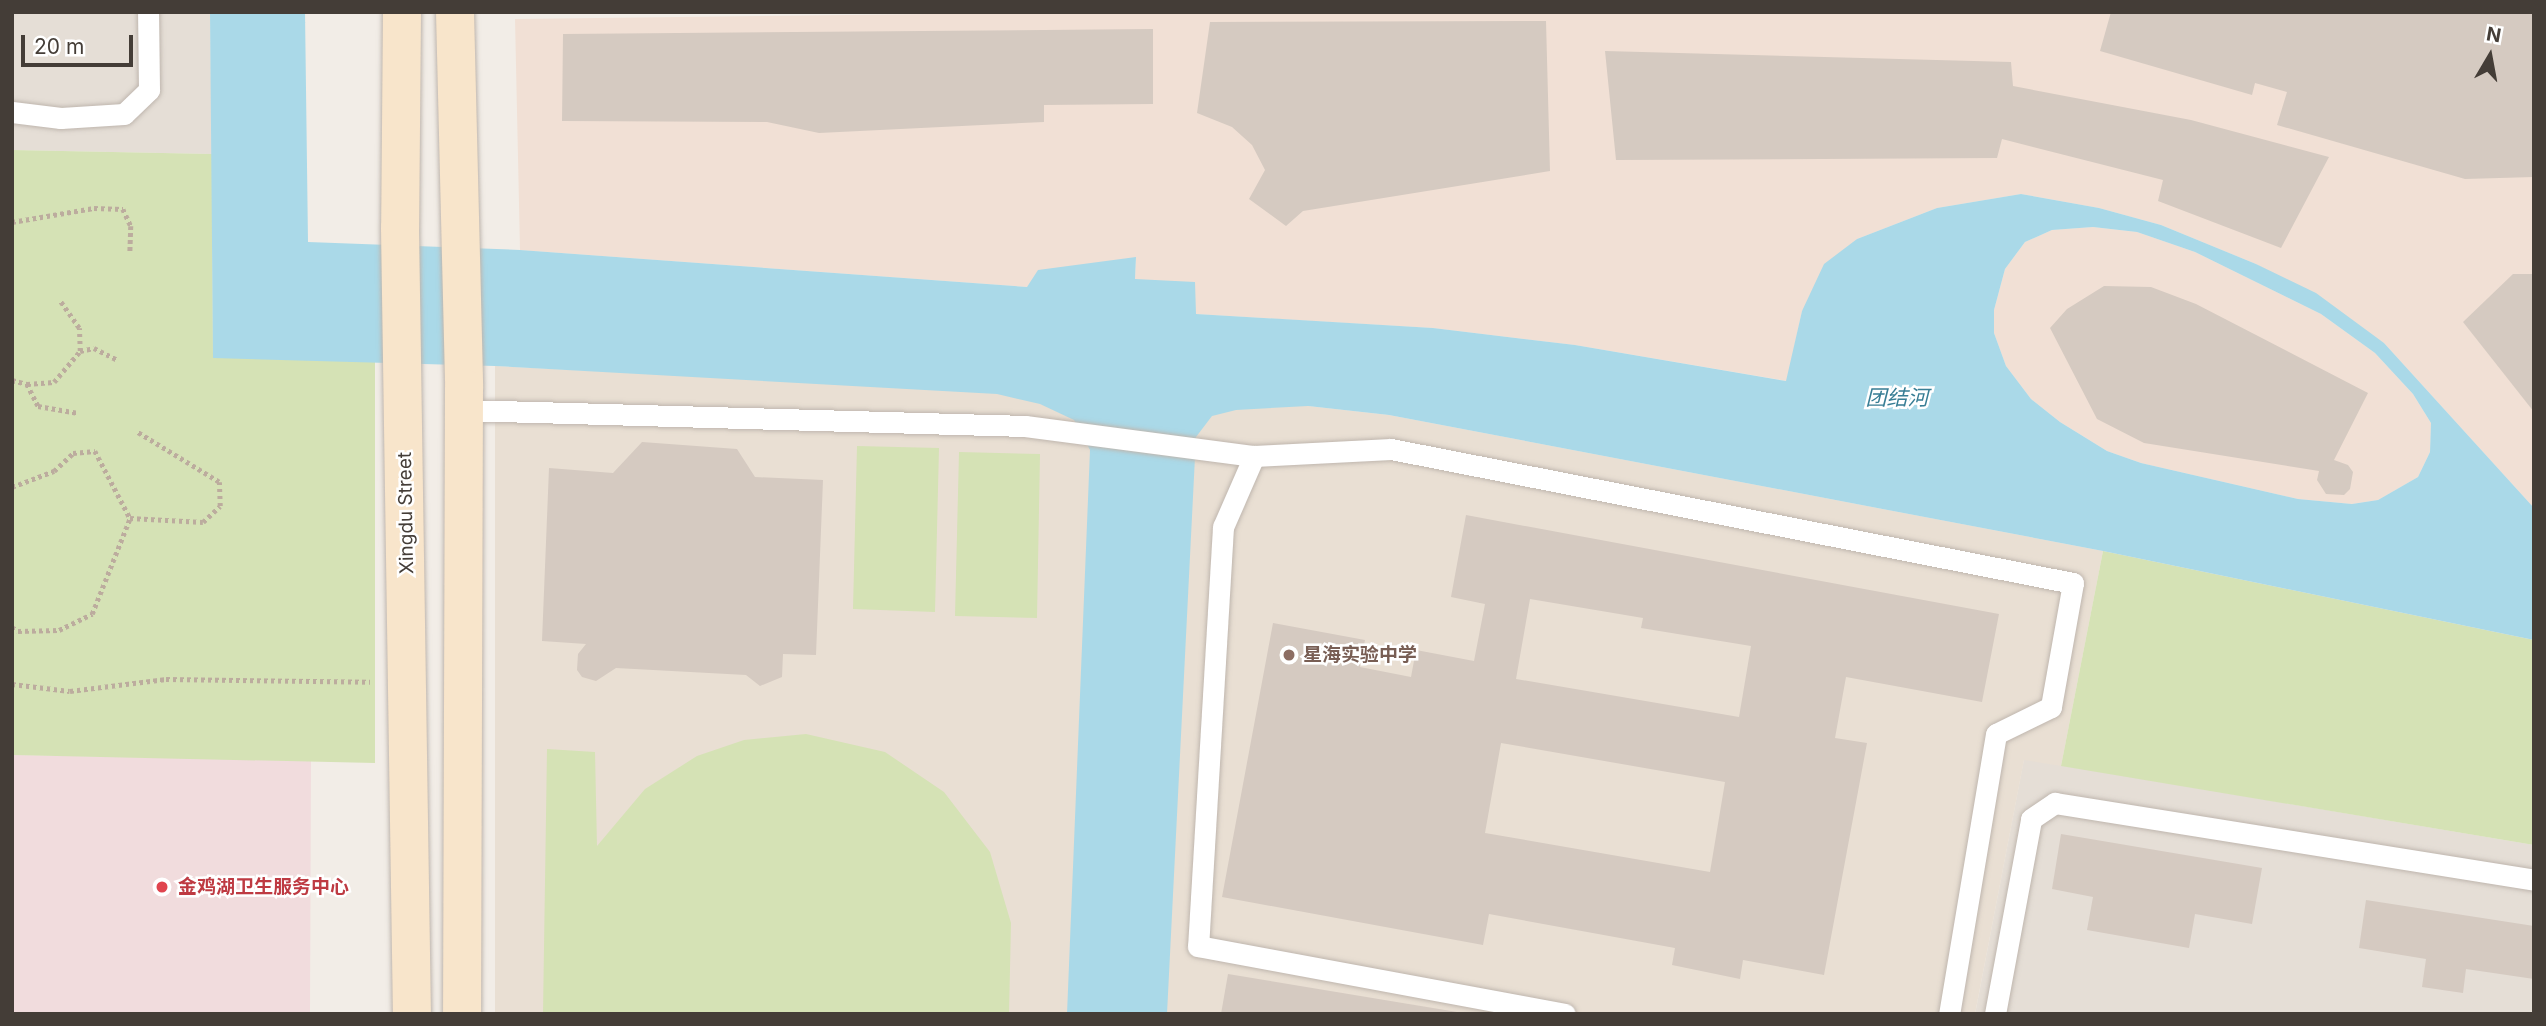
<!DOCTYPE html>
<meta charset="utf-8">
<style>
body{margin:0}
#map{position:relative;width:2546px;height:1026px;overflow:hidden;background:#f2ede7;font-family:Inter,"Noto Sans SC",sans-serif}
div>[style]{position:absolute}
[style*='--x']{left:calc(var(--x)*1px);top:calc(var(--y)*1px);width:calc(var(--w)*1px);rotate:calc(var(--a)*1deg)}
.residential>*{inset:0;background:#e5ded6}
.commercial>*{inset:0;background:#f1e0d5}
.education>*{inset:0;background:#e9dfd3}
.medical>*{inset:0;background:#f1dcdd}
.green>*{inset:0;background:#d5e2b5}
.water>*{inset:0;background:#aad9e8}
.building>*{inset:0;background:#d5cac1}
.path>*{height:4.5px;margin-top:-2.25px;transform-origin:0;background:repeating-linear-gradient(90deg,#bcac9e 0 3.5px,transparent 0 7px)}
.roads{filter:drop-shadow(0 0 2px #bfb6ae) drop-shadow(0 0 2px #bfb6ae)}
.lane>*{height:21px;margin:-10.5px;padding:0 10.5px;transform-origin:10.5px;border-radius:10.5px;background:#fff}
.secondary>*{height:38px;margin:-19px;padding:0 19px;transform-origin:19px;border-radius:19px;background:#f8e5cb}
.dots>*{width:19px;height:19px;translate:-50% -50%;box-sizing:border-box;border:4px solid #fff;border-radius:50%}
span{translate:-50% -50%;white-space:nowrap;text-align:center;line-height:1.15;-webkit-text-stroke:5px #fff;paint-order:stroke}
.street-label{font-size:19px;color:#443d37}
.education-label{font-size:19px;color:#785e54;font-weight:700}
.left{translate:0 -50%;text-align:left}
.health-label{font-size:19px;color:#be3a42;font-weight:700}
.water-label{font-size:21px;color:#387e95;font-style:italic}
.frame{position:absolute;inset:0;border:14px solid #443d37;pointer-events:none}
.north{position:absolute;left:2455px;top:21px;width:70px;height:70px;-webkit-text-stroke:5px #fff;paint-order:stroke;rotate:10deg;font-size:19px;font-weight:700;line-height:28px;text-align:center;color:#443d37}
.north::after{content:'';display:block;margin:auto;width:24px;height:32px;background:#443d37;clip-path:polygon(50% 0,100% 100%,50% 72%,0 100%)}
.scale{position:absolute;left:21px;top:35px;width:112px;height:32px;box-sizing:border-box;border:4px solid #443d37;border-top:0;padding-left:9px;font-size:21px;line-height:24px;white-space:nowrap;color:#443d37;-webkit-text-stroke:5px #fff;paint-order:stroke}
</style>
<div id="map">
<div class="residential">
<div style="clip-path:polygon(12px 12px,210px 12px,212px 154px,12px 150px)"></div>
<div style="clip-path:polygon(2024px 759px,2534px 845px,2534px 1014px,1975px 1014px)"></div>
</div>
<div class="commercial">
<div style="clip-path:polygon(1094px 12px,2534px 12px,2534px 508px,2384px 343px,2256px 264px,2161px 225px,2099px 208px,2021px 194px,1937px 208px,1857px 239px,1802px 311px,1787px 381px,1575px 345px,1433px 328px,1195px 314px,1135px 279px,1136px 258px,1027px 287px,520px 250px,515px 19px)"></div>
<div style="clip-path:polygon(2093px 227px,2137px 232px,2195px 252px,2321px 314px,2375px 353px,2413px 394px,2431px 423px,2430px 452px,2418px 477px,2378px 500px,2352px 504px,2298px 499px,2141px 463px,2107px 451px,2060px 422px,2031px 399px,2006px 366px,1994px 333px,1994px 310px,2005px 269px,2025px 242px,2052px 230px)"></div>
</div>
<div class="education">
<div style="clip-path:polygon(495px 366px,1308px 406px,1389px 415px,2103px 551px,2061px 766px,2024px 760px,1975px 1014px,495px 1014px)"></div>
</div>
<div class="medical">
<div style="clip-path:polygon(12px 755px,311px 760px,310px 1014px,12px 1014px)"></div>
</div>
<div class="green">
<div style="clip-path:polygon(12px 150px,212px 154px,213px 357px,375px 361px,375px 763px,12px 755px)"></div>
<div style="clip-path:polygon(857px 446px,939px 448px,935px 612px,853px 609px)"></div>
<div style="clip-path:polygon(959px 452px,1040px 454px,1037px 618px,955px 616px)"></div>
<div style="clip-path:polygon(2103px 551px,2534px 640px,2534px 845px,2061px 766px)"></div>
<div style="clip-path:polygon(806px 734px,885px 752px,944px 792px,990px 852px,1011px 923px,1009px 1014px,543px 1014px,547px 749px,595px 752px,597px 846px,645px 789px,697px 756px,744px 740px)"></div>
</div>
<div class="water">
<div style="clip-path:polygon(evenodd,210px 12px,305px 12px,308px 242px,520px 250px,1027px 287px,1038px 270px,1136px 257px,1135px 279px,1195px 282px,1196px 314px,1433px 328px,1575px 345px,1786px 381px,1802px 311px,1824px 264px,1857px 239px,1937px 208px,2021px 194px,2099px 208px,2161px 225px,2256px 264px,2316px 293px,2384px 343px,2534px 508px,2534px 640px,2103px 551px,1389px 415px,1308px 406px,1236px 410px,1212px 416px,1196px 437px,1167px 1014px,1067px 1014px,1090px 450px,1074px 420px,1040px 404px,997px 394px,495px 366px,213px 358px,210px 12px,2093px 227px,2137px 232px,2195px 252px,2321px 314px,2375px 353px,2413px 394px,2431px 423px,2430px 452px,2418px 477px,2378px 500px,2352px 504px,2298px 499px,2141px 463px,2107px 451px,2060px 422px,2031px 399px,2006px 366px,1994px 333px,1994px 310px,2005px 269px,2025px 242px,2052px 230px,2093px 227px)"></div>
</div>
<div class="building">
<div style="clip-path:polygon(2111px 12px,2534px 12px,2534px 177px,2465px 179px,2277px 125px,2287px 92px,2255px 83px,2252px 95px,2100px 51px)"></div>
<div style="clip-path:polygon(1546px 21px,1550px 171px,1303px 211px,1286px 226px,1249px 199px,1265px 170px,1252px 145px,1232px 127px,1197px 113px,1210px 22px)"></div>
<div style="clip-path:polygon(1153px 29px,1153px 104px,1044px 105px,1044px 122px,819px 133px,767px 122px,562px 121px,563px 34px)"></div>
<div style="clip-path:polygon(1605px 51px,2011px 62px,2013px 86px,2191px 120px,2329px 157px,2281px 248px,2158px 201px,2163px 180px,2002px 139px,1997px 158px,1616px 160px)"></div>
<div style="clip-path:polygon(2513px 274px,2534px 274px,2534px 412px,2463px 322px)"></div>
<div style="clip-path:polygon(2104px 286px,2151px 287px,2196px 304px,2368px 393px,2334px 460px,2348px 465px,2353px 472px,2350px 489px,2344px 495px,2326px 494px,2317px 480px,2319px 471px,2144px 443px,2097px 419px,2050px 328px,2067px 309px)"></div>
<div style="clip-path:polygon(642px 442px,737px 449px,755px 477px,823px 480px,816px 655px,783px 654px,782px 677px,760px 686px,746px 675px,616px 668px,596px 681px,582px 677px,577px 670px,578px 654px,586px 644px,542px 641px,549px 468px,613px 473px)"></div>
<div style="clip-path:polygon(evenodd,1466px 515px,1999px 614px,1982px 702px,1846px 677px,1835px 738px,1867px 743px,1824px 975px,1743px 960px,1740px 979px,1672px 965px,1675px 948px,1489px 914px,1483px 945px,1222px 897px,1273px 623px,1365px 640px,1360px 667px,1411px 677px,1416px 650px,1474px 661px,1485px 604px,1451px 597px,1466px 515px,1530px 599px,1643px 618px,1641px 628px,1751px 646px,1739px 717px,1516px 679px,1530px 599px,1466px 515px,1501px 743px,1725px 782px,1710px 872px,1485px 833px,1501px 743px)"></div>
<div style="clip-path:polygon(2061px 834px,2262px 868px,2252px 924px,2195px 914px,2189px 948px,2087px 930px,2093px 897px,2052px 889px)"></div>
<div style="clip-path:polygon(2366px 900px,2534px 926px,2534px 979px,2466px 969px,2463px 993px,2422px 987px,2426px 959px,2359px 948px)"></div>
<div style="clip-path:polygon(1228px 974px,1457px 1012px,1457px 1014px,1221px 1014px)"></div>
</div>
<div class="path">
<div style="--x:12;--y:222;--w:83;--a:-9.7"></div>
<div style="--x:94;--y:208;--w:29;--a:2"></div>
<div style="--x:123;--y:209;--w:19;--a:65"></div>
<div style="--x:131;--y:226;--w:25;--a:92"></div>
<div style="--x:80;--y:351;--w:14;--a:-12"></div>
<div style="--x:94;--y:348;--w:25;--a:27"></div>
<div style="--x:12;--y:380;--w:16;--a:15"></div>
<div style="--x:27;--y:384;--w:25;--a:63"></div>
<div style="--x:38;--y:406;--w:41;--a:9.9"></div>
<div style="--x:27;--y:384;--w:27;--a:-4"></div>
<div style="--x:54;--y:382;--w:40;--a:-50"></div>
<div style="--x:80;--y:351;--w:23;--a:-92"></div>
<div style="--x:79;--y:328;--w:33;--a:-125"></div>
<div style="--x:12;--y:487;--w:45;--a:-20.9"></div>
<div style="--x:54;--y:471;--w:26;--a:-43"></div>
<div style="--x:73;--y:453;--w:22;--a:-5"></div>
<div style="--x:95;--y:451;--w:76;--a:62.4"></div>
<div style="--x:130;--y:518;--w:73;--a:3.1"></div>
<div style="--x:203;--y:522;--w:23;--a:-43"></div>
<div style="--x:220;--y:506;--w:24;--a:-92"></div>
<div style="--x:219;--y:482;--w:96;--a:-148.6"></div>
<div style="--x:12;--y:627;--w:7;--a:34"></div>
<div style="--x:18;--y:631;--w:41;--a:-1.4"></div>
<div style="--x:59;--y:630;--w:37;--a:-26"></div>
<div style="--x:92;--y:614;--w:103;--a:-68.4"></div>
<div style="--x:12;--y:684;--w:58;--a:6.9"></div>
<div style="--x:70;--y:691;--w:97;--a:-7.1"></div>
<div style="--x:166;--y:679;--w:204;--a:0.8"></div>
</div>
<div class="roads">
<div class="lane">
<div style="--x:12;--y:112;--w:49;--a:7"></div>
<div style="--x:61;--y:118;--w:63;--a:-3.6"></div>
<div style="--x:124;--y:114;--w:35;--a:-44"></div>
<div style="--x:149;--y:90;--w:78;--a:-90.7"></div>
<div style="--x:464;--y:410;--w:561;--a:1.63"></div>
<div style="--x:1025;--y:426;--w:231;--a:7.5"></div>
<div style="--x:1254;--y:456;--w:137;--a:-2.9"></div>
<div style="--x:1391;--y:449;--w:695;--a:11.12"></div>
<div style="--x:2073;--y:583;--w:126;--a:100.1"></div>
<div style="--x:2051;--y:707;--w:61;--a:153.9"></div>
<div style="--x:1996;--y:734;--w:284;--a:99.5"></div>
<div style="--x:1254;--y:456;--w:77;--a:113.6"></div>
<div style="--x:1223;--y:527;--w:420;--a:93.4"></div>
<div style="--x:1198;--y:946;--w:373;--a:10.5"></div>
<div style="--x:1995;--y:1014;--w:198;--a:-79.5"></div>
<div style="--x:2031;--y:819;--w:29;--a:-34"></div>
<div style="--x:2055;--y:803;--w:485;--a:9.1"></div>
</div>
<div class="secondary">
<div style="--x:402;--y:12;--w:216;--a:90.5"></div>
<div style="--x:400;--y:228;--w:786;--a:89.13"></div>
<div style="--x:455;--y:12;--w:376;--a:88.6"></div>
<div style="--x:464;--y:388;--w:626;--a:90.18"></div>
</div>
</div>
<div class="dots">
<div style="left:1289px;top:655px;background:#8d6e63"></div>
<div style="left:162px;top:887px;background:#e0444e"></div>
</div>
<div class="street-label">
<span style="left:406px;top:513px;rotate:-91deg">Xingdu Street</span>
</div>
<div class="education-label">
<span class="left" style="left:1303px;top:655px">星海实验中学</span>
</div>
<div class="health-label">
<span class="left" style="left:178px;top:887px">金鸡湖卫生服务中心</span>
</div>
<div class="water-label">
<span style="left:1897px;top:398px">团结河</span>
</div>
<div class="frame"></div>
<div class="north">N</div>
<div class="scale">20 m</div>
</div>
